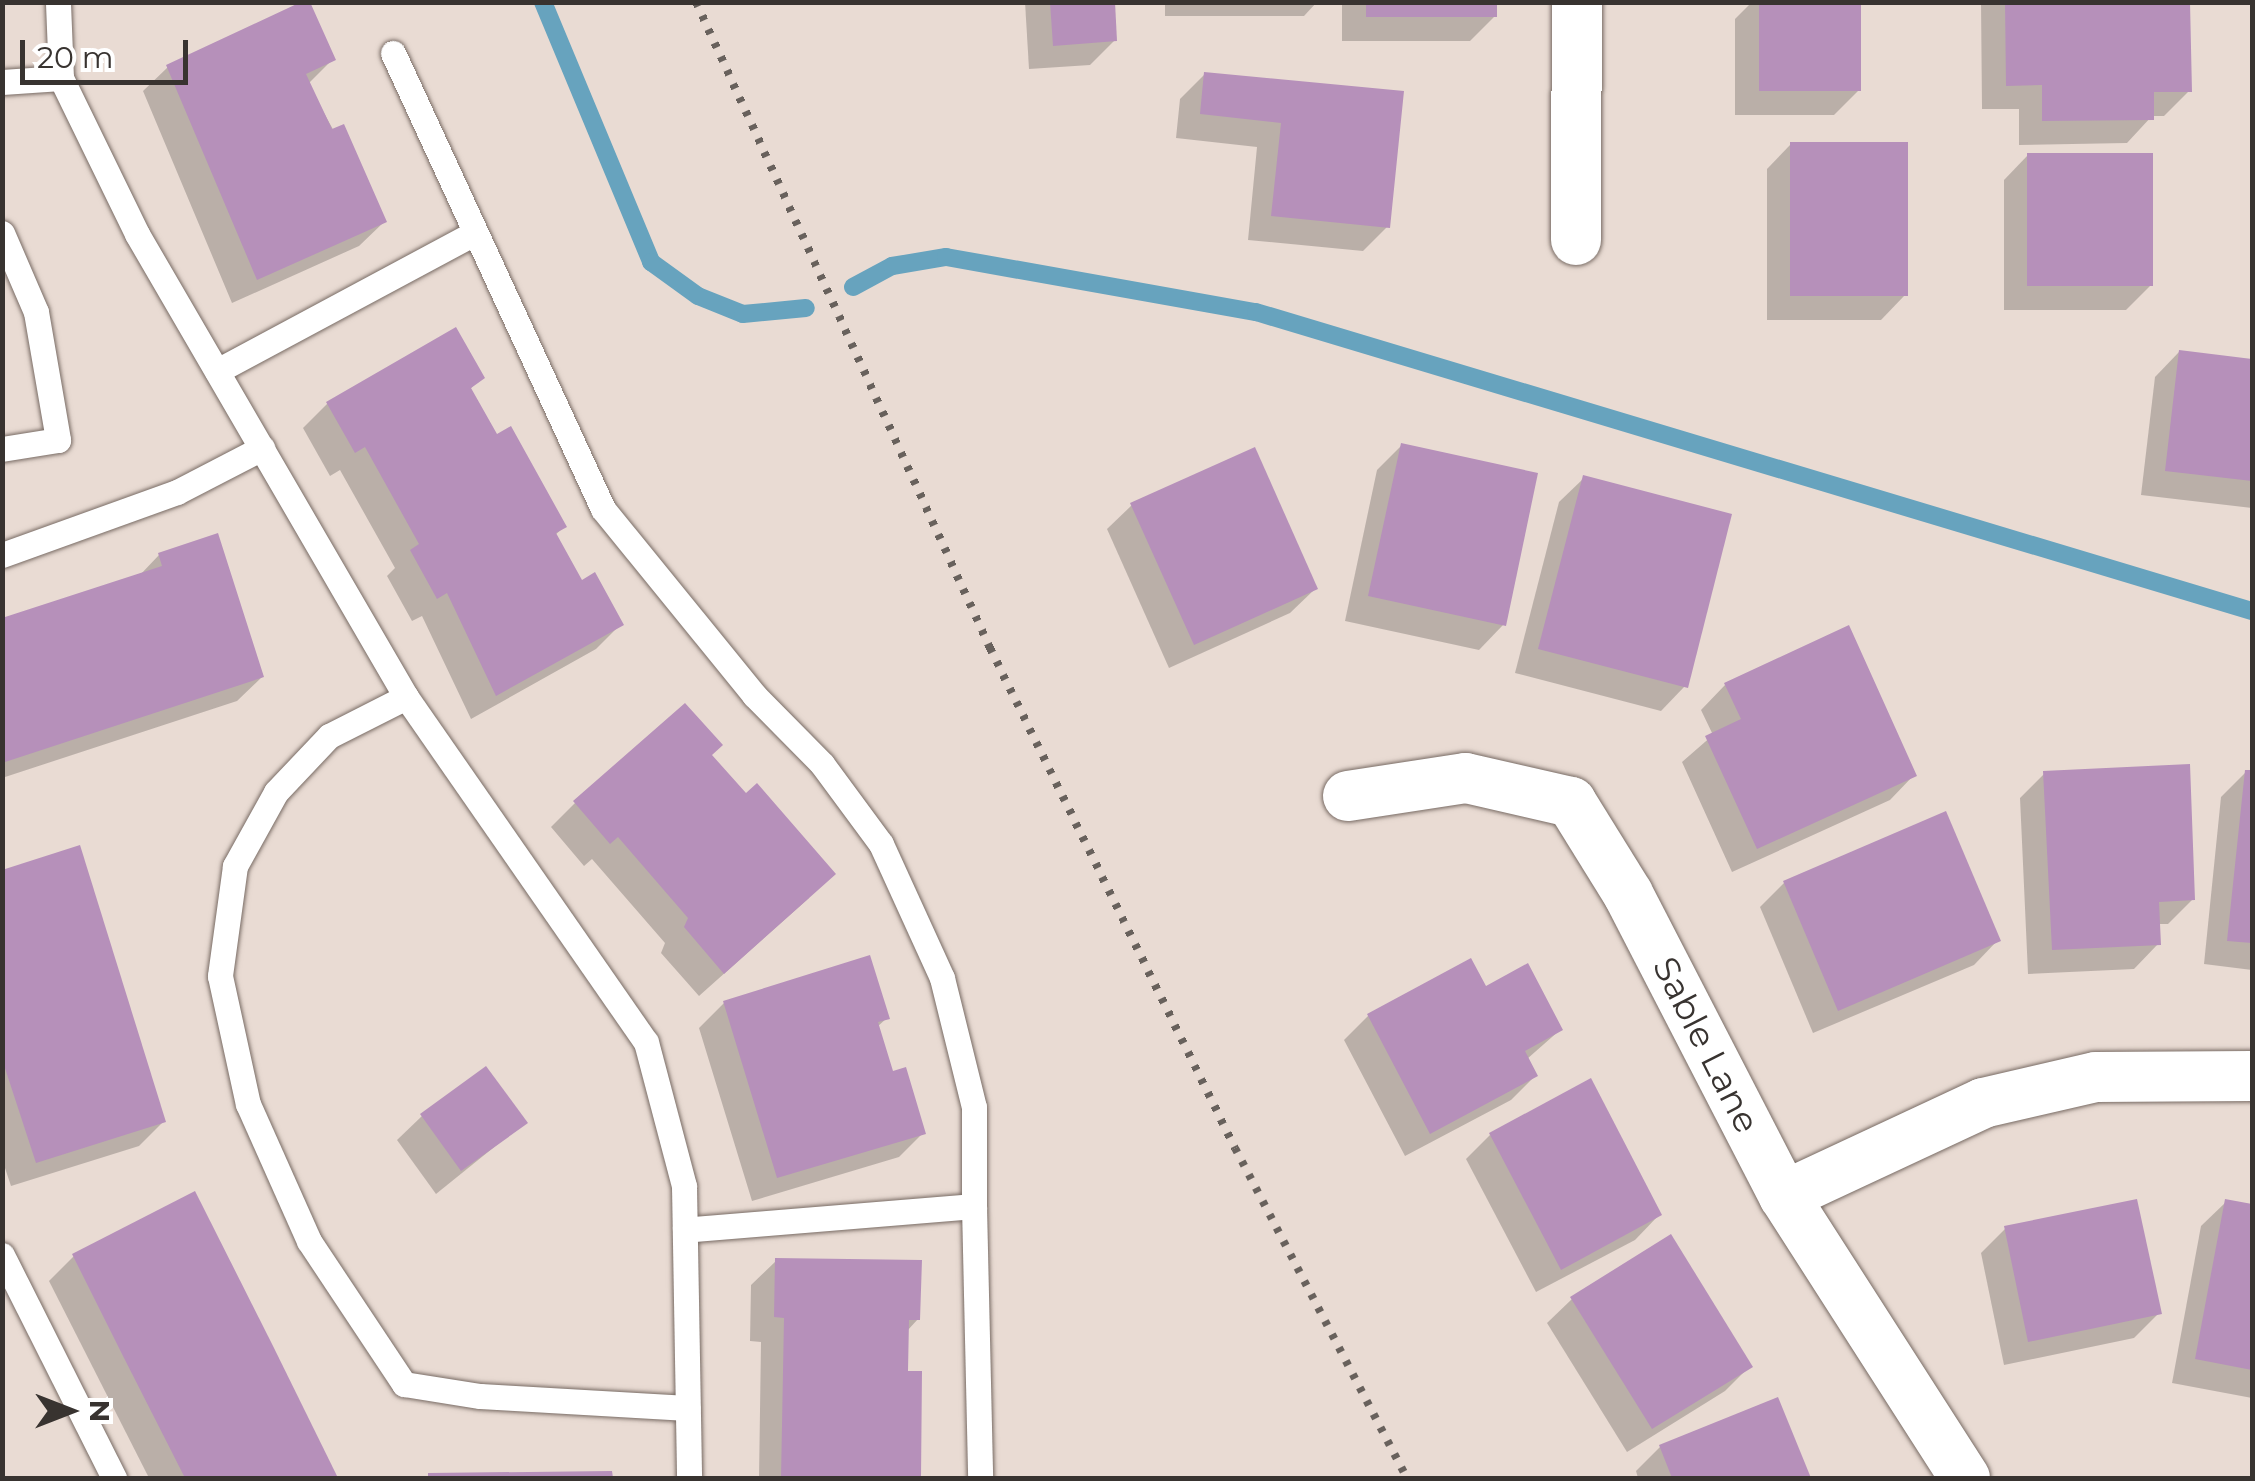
<!DOCTYPE html>
<style>
body{margin:0}
#map{position:relative;width:2255px;height:1481px;overflow:hidden;background:#e9dbd3;font-family:Montserrat,sans-serif}
div>[style]{position:absolute}
[style*='--x']{left:calc(var(--x)*1px);top:calc(var(--y)*1px);width:calc(var(--w)*1px);rotate:calc(var(--a)*1deg)}
.shadow>*{inset:0;background:#0003}
.stream>*{height:18px;margin:-9px;padding:0 9px;transform-origin:9px;border-radius:9px;background:#67a3be}
.building>*{inset:0;background:#b690ba}
.roads{filter:drop-shadow(0 0 2px #786b64) drop-shadow(0 0 2px #786b64)}
.service>*{height:25px;margin:-12.5px;padding:0 12.5px;transform-origin:12.5px;border-radius:12.5px;background:#fff}
.minor>*{height:50px;margin:-25px;padding:0 25px;transform-origin:25px;border-radius:25px;background:#fff}
.rail>*{height:8px;margin-top:-4px;transform-origin:0;background:repeating-linear-gradient(90deg,#68615c 0 5px,transparent 0 15px)}
span{translate:-50% -50%;white-space:nowrap;text-align:center;line-height:1.15;-webkit-text-stroke:10px #fff;paint-order:stroke}
.street-label{font-size:35px;color:#383330}
.frame{position:absolute;inset:0;border:5px solid #383330;pointer-events:none}
.north{position:absolute;left:20px;top:1361px;width:100px;height:100px;-webkit-text-stroke:8px #fff;paint-order:stroke;rotate:90deg;font-size:28px;font-weight:700;line-height:40px;text-align:center;color:#383330}
.north::after{content:'';display:block;margin:auto;width:35px;height:45px;background:#383330;clip-path:polygon(50% 0,100% 100%,50% 72%,0 100%)}
.scale{position:absolute;left:20px;top:40px;width:168px;height:45px;box-sizing:border-box;border:5px solid #383330;border-top:0;padding-left:12px;font-size:30px;line-height:35px;white-space:nowrap;color:#383330;-webkit-text-stroke:8px #fff;paint-order:stroke}
</style>
<div id="map">
<div class="shadow">
<div style="clip-path:polygon(1025px 2px,1112px 2px,1115px 40px,1090px 65px,1029px 69px)"></div>
<div style="clip-path:polygon(1165px 2px,1317px 2px,1304px 16px,1165px 16px)"></div>
<div style="clip-path:polygon(1342px 2px,1495px 2px,1495px 16px,1470px 41px,1342px 41px)"></div>
<div style="clip-path:polygon(1752px 2px,1859px 2px,1859px 90px,1834px 115px,1735px 115px,1735px 19px)"></div>
<div style="clip-path:polygon(1981px 2px,2188px 2px,2189px 91px,2164px 116px,2152px 116px,2127px 143px,2019px 145px,2019px 109px,1982px 109px)"></div>
<div style="clip-path:polygon(333px 59px,308px 84px,384px 222px,359px 246px,232px 303px,143px 91px,168px 67px)"></div>
<div style="clip-path:polygon(1205px 74px,1401px 94px,1387px 227px,1363px 251px,1248px 240px,1257px 147px,1176px 138px,1180px 99px)"></div>
<div style="clip-path:polygon(1791px 144px,1905px 295px,1881px 320px,1767px 320px,1767px 169px)"></div>
<div style="clip-path:polygon(2028px 155px,2151px 285px,2126px 310px,2004px 310px,2004px 180px)"></div>
<div style="clip-path:polygon(2179px 352px,2252px 361px,2252px 508px,2141px 495px,2155px 377px)"></div>
<div style="clip-path:polygon(481px 378px,469px 390px,496px 437px,564px 527px,554px 536px,581px 583px,621px 624px,596px 649px,471px 719px,422px 616px,412px 621px,387px 576px,395px 568px,340px 470px,330px 476px,303px 428px,327px 404px)"></div>
<div style="clip-path:polygon(1402px 445px,1503px 625px,1479px 650px,1345px 621px,1377px 470px)"></div>
<div style="clip-path:polygon(1584px 478px,1685px 686px,1661px 711px,1515px 673px,1559px 502px)"></div>
<div style="clip-path:polygon(1132px 505px,1315px 589px,1290px 613px,1169px 668px,1107px 529px)"></div>
<div style="clip-path:polygon(159px 555px,262px 677px,237px 701px,2px 778px,2px 620px,139px 576px)"></div>
<div style="clip-path:polygon(1725px 685px,1914px 775px,1890px 800px,1732px 872px,1682px 762px,1713px 735px,1701px 710px)"></div>
<div style="clip-path:polygon(709px 755px,809px 898px,699px 996px,661px 953px,665px 943px,592px 859px,584px 866px,551px 827px,575px 803px)"></div>
<div style="clip-path:polygon(2246px 772px,2252px 773px,2252px 970px,2204px 964px,2221px 797px)"></div>
<div style="clip-path:polygon(2044px 774px,2193px 899px,2168px 924px,2157px 924px,2158px 944px,2134px 969px,2028px 974px,2020px 798px)"></div>
<div style="clip-path:polygon(2px 872px,164px 1121px,139px 1146px,11px 1186px,2px 1159px)"></div>
<div style="clip-path:polygon(1784px 883px,1998px 940px,1974px 965px,1813px 1033px,1760px 907px)"></div>
<div style="clip-path:polygon(1485px 990px,1560px 1030px,1527px 1059px,1535px 1076px,1511px 1100px,1405px 1156px,1344px 1040px,1368px 1016px)"></div>
<div style="clip-path:polygon(724px 1003px,887px 1018px,877px 1027px,892px 1074px,923px 1133px,899px 1157px,752px 1201px,699px 1028px)"></div>
<div style="clip-path:polygon(422px 1116px,524px 1123px,436px 1194px,397px 1140px)"></div>
<div style="clip-path:polygon(1490px 1135px,1659px 1215px,1635px 1240px,1536px 1292px,1466px 1159px)"></div>
<div style="clip-path:polygon(194px 1194px,336px 1478px,149px 1478px,49px 1281px,74px 1256px)"></div>
<div style="clip-path:polygon(2226px 1202px,2252px 1207px,2252px 1398px,2172px 1383px,2201px 1226px)"></div>
<div style="clip-path:polygon(2005px 1229px,2159px 1313px,2134px 1338px,2004px 1365px,1981px 1253px)"></div>
<div style="clip-path:polygon(776px 1261px,918px 1319px,907px 1331px,906px 1374px,920px 1374px,919px 1478px,759px 1478px,761px 1342px,750px 1341px,751px 1285px)"></div>
<div style="clip-path:polygon(1572px 1299px,1750px 1366px,1725px 1391px,1627px 1452px,1547px 1323px)"></div>
<div style="clip-path:polygon(1777px 1400px,1808px 1478px,1638px 1478px,1636px 1471px,1660px 1447px)"></div>
<div style="clip-path:polygon(610px 1474px,610px 1478px,426px 1478px,429px 1476px)"></div>
</div>
<div class="stream">
<div style="--x:543;--y:2;--w:282;--a:67.4"></div>
<div style="--x:651;--y:262;--w:58;--a:35.9"></div>
<div style="--x:698;--y:296;--w:48;--a:21.8"></div>
<div style="--x:743;--y:314;--w:63;--a:-5.4"></div>
<div style="--x:853;--y:287;--w:44;--a:-28.3"></div>
<div style="--x:892;--y:266;--w:55;--a:-9.5"></div>
<div style="--x:946;--y:257;--w:315;--a:10.1"></div>
<div style="--x:1256;--y:312;--w:1040;--a:16.71"></div>
</div>
<div class="building">
<div style="clip-path:polygon(301px 2px,310px 2px,336px 60px,306px 74px,332px 129px,344px 124px,387px 222px,257px 280px,166px 65px)"></div>
<div style="clip-path:polygon(1050px 2px,1115px 2px,1117px 41px,1053px 46px)"></div>
<div style="clip-path:polygon(1366px 2px,1497px 2px,1497px 17px,1366px 17px)"></div>
<div style="clip-path:polygon(1759px 2px,1861px 2px,1861px 91px,1759px 91px)"></div>
<div style="clip-path:polygon(2005px 2px,2190px 2px,2192px 92px,2154px 92px,2154px 120px,2042px 121px,2042px 85px,2006px 86px)"></div>
<div style="clip-path:polygon(1204px 72px,1404px 91px,1390px 228px,1271px 216px,1281px 123px,1200px 114px)"></div>
<div style="clip-path:polygon(1790px 142px,1908px 142px,1908px 296px,1790px 296px)"></div>
<div style="clip-path:polygon(2027px 153px,2153px 153px,2153px 286px,2027px 286px)"></div>
<div style="clip-path:polygon(456px 327px,485px 378px,471px 388px,497px 434px,511px 426px,567px 527px,556px 533px,582px 580px,595px 572px,624px 625px,496px 696px,447px 593px,437px 599px,410px 550px,419px 544px,365px 447px,355px 453px,326px 402px)"></div>
<div style="clip-path:polygon(2179px 350px,2252px 359px,2252px 481px,2165px 471px)"></div>
<div style="clip-path:polygon(1401px 443px,1538px 473px,1506px 626px,1368px 596px)"></div>
<div style="clip-path:polygon(1255px 447px,1318px 589px,1194px 645px,1130px 503px)"></div>
<div style="clip-path:polygon(1583px 475px,1732px 514px,1688px 688px,1538px 649px)"></div>
<div style="clip-path:polygon(218px 533px,264px 677px,2px 763px,2px 618px,162px 566px,158px 553px)"></div>
<div style="clip-path:polygon(1849px 625px,1917px 776px,1757px 849px,1705px 736px,1741px 719px,1724px 683px)"></div>
<div style="clip-path:polygon(685px 703px,723px 745px,712px 755px,746px 793px,757px 783px,836px 874px,724px 974px,684px 927px,688px 918px,618px 837px,610px 844px,573px 801px)"></div>
<div style="clip-path:polygon(2190px 764px,2195px 900px,2159px 902px,2161px 945px,2052px 950px,2043px 771px)"></div>
<div style="clip-path:polygon(2245px 770px,2252px 770px,2252px 943px,2227px 941px)"></div>
<div style="clip-path:polygon(1946px 811px,2001px 941px,1838px 1011px,1783px 881px)"></div>
<div style="clip-path:polygon(80px 845px,166px 1122px,36px 1163px,2px 1059px,2px 870px)"></div>
<div style="clip-path:polygon(870px 955px,890px 1019px,878px 1022px,893px 1071px,906px 1067px,926px 1134px,777px 1178px,723px 1001px)"></div>
<div style="clip-path:polygon(1471px 958px,1486px 986px,1528px 963px,1563px 1030px,1525px 1051px,1538px 1076px,1430px 1134px,1367px 1014px)"></div>
<div style="clip-path:polygon(486px 1066px,528px 1123px,461px 1171px,420px 1114px)"></div>
<div style="clip-path:polygon(1591px 1078px,1662px 1215px,1561px 1270px,1489px 1133px)"></div>
<div style="clip-path:polygon(195px 1191px,273px 1346px,338px 1478px,185px 1478px,122px 1354px,72px 1254px)"></div>
<div style="clip-path:polygon(2137px 1199px,2162px 1314px,2028px 1342px,2004px 1226px)"></div>
<div style="clip-path:polygon(2225px 1199px,2252px 1204px,2252px 1370px,2195px 1359px)"></div>
<div style="clip-path:polygon(1671px 1234px,1753px 1367px,1652px 1429px,1570px 1297px)"></div>
<div style="clip-path:polygon(775px 1258px,922px 1260px,920px 1320px,909px 1320px,908px 1371px,922px 1371px,921px 1478px,781px 1478px,784px 1318px,774px 1317px)"></div>
<div style="clip-path:polygon(1778px 1397px,1811px 1478px,1672px 1478px,1659px 1445px)"></div>
<div style="clip-path:polygon(612px 1471px,613px 1478px,428px 1478px,428px 1473px)"></div>
</div>
<div class="roads">
<div class="service">
<div style="--x:393;--y:53;--w:502;--a:65.27"></div>
<div style="--x:603;--y:509;--w:240;--a:50.9"></div>
<div style="--x:754;--y:695;--w:97;--a:45.4"></div>
<div style="--x:822;--y:764;--w:99;--a:53.6"></div>
<div style="--x:881;--y:844;--w:147;--a:65.5"></div>
<div style="--x:942;--y:978;--w:133;--a:76.1"></div>
<div style="--x:974;--y:1107;--w:99;--a:90"></div>
<div style="--x:974;--y:1206;--w:290;--a:175.3"></div>
<div style="--x:61;--y:78;--w:174;--a:64"></div>
<div style="--x:137;--y:234;--w:535;--a:59.84"></div>
<div style="--x:406;--y:697;--w:420;--a:55.2"></div>
<div style="--x:646;--y:1042;--w:149;--a:75.2"></div>
<div style="--x:684;--y:1186;--w:292;--a:89"></div>
<div style="--x:2;--y:82;--w:59;--a:-3.9"></div>
<div style="--x:61;--y:78;--w:76;--a:-92.3"></div>
<div style="--x:2;--y:233;--w:86;--a:66.7"></div>
<div style="--x:36;--y:312;--w:130;--a:80.2"></div>
<div style="--x:58;--y:440;--w:57;--a:170.9"></div>
<div style="--x:217;--y:371;--w:292;--a:-28.2"></div>
<div style="--x:2;--y:555;--w:186;--a:-19.8"></div>
<div style="--x:177;--y:492;--w:96;--a:-27.4"></div>
<div style="--x:406;--y:697;--w:86;--a:153.1"></div>
<div style="--x:329;--y:736;--w:77;--a:133.4"></div>
<div style="--x:276;--y:792;--w:85;--a:119"></div>
<div style="--x:235;--y:866;--w:111;--a:97.8"></div>
<div style="--x:220;--y:976;--w:131;--a:77.7"></div>
<div style="--x:248;--y:1104;--w:150;--a:66"></div>
<div style="--x:309;--y:1241;--w:172;--a:56.4"></div>
<div style="--x:404;--y:1384;--w:77;--a:9"></div>
<div style="--x:480;--y:1396;--w:208;--a:3.3"></div>
<div style="--x:974;--y:1206;--w:272;--a:88.7"></div>
<div style="--x:2;--y:1255;--w:250;--a:63.3"></div>
</div>
<div class="minor">
<div style="--x:1576;--y:240;--w:238;--a:-89.8"></div>
<div style="--x:1348;--y:796;--w:119;--a:-8.7"></div>
<div style="--x:1466;--y:778;--w:108;--a:12.9"></div>
<div style="--x:1571;--y:802;--w:108;--a:58.2"></div>
<div style="--x:1628;--y:894;--w:340;--a:62.7"></div>
<div style="--x:1784;--y:1196;--w:335;--a:57.3"></div>
<div style="--x:1784;--y:1196;--w:220;--a:-25"></div>
<div style="--x:1983;--y:1103;--w:116;--a:-13"></div>
<div style="--x:2096;--y:1077;--w:156;--a:-0.4"></div>
</div>
</div>
<div class="rail">
<div style="--x:696;--y:2;--w:710;--a:65.53"></div>
<div style="--x:990;--y:648;--w:557;--a:63.9"></div>
<div style="--x:1235;--y:1148;--w:372;--a:62.5"></div>
</div>
<div class="street-label">
<span style="left:1706px;top:1045px;rotate:63deg">Sable Lane</span>
</div>
<div class="frame"></div>
<div class="north">N</div>
<div class="scale">20 m</div>
</div>
